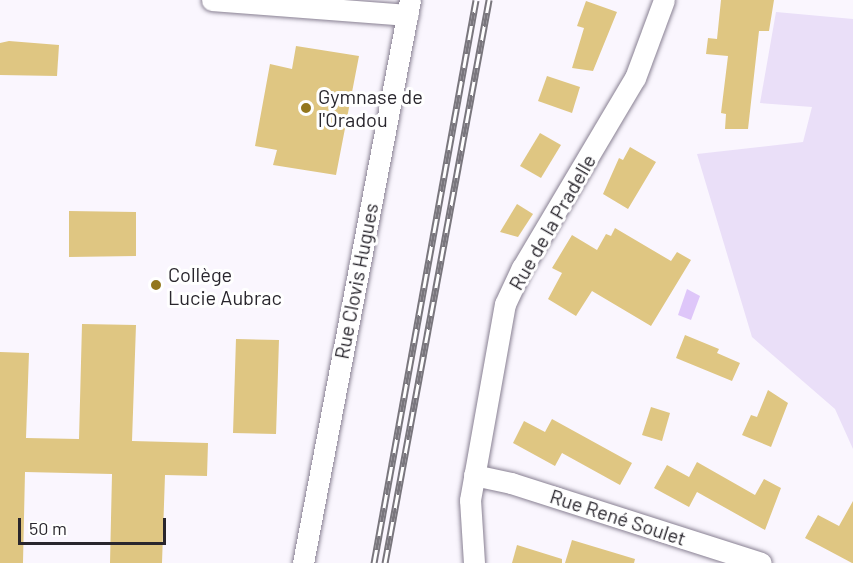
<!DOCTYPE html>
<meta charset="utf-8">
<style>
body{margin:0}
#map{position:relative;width:853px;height:563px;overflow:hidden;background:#faf6fe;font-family:Barlow,sans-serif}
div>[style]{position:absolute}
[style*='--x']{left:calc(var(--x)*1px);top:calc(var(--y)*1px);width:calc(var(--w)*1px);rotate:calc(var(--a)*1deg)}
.green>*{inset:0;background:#eadff8}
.water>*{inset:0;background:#dec6f9}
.building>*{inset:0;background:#dfc682}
.roads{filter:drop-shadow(0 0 2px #888092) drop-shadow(0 0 2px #888092)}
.minor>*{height:21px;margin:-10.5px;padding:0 10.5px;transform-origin:10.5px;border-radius:10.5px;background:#fff}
.rail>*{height:7px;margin-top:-3.5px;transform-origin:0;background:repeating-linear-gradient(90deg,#fff 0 14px,#79767d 0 28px);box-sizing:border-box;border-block:2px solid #79767d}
.dots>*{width:16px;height:16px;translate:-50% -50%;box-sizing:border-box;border:3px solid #fff;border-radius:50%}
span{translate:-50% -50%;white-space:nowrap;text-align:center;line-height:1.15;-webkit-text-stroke:6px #fff;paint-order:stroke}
.poi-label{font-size:20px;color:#29262d}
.left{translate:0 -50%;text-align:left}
.street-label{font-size:20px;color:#29262d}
.scale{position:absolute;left:18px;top:518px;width:148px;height:27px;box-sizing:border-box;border:3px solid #29262d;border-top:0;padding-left:8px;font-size:18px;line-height:21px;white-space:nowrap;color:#29262d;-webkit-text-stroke:4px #fff;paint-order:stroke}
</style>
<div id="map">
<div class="green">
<div style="clip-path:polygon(776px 12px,853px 19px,853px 449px,835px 409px,752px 337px,697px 154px,803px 142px,812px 107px,760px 103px)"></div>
</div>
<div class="water">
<div style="clip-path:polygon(687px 289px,700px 296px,691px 320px,678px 315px)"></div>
</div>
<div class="building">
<div style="clip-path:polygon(721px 0,774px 0,769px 31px,759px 31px,748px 129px,725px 129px,726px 114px,721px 113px,728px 56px,706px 54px,708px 38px,717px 39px)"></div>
<div style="clip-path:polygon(586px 1px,617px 12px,593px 71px,572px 68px,584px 28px,577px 26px)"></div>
<div style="clip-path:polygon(9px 41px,59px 45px,57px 76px,0 75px,0 43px)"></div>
<div style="clip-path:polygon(296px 46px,359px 56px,336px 175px,273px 165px,277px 150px,255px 146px,270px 64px,292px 69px)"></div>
<div style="clip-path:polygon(547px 76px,580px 87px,572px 113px,538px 101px)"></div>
<div style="clip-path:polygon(540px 133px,561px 145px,541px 178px,520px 166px)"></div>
<div style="clip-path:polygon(630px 147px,656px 162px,628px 209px,603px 194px,619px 158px,623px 160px)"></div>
<div style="clip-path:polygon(517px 204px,533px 214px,518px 237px,500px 232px)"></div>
<div style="clip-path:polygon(69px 211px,136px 212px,136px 256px,69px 257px)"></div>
<div style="clip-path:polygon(615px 228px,671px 261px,677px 252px,691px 260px,651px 326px,592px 291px,576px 316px,548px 299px,562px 273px,552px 268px,572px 235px,597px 250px,606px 234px,611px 236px)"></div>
<div style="clip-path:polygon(82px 324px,136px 325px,132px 441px,208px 443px,207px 476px,165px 475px,162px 563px,110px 563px,112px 474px,25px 472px,23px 563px,0 563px,0 352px,29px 353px,26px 438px,79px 439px)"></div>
<div style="clip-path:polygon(685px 335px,719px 349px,717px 353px,740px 363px,732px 381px,676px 358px)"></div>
<div style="clip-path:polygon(236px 339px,279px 340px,276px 434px,233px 433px)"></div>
<div style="clip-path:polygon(768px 390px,788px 403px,771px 447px,742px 435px,751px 415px,757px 417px)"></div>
<div style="clip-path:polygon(651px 407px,670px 413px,662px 441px,642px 435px)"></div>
<div style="clip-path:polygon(552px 419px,632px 463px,620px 485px,562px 453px,555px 466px,513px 443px,524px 421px,545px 432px)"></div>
<div style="clip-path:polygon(697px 462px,755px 495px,764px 479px,781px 488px,765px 530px,697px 492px,689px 507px,654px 488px,667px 465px,689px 477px)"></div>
<div style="clip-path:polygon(853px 501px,853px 563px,852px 563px,805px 538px,818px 515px,839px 526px)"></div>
<div style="clip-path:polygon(572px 540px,635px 559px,634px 563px,565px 563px)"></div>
<div style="clip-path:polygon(517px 545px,562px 559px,562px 563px,512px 563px)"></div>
</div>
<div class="roads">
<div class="minor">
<div style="--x:212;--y:0;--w:196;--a:4.4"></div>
<div style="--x:474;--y:475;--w:38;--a:12"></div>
<div style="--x:511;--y:483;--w:262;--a:17.7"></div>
<div style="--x:303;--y:563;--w:573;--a:-79.24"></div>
<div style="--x:474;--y:563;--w:63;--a:-93.6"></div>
<div style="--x:470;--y:500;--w:199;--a:-79.9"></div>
<div style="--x:505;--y:304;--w:40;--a:-65"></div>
<div style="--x:522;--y:268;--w:221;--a:-59.3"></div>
<div style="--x:635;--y:78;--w:83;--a:-69.6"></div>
</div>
</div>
<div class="rail">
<div style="--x:374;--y:563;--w:572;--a:-79.73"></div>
<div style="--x:385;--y:563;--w:573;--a:-79.53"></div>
</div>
<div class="dots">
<div style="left:306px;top:108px;background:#93761d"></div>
<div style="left:156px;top:285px;background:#93761d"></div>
</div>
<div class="poi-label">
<span class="left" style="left:318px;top:108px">Gymnase de<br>l'Oradou</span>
<span class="left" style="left:168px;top:286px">Collège<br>Lucie Aubrac</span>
</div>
<div class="street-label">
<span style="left:552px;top:222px;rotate:-60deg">Rue de la Pradelle</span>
<span style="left:356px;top:281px;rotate:-79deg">Rue Clovis Hugues</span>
<span style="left:618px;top:517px;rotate:18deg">Rue René Soulet</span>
</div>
<div class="scale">50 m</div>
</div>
